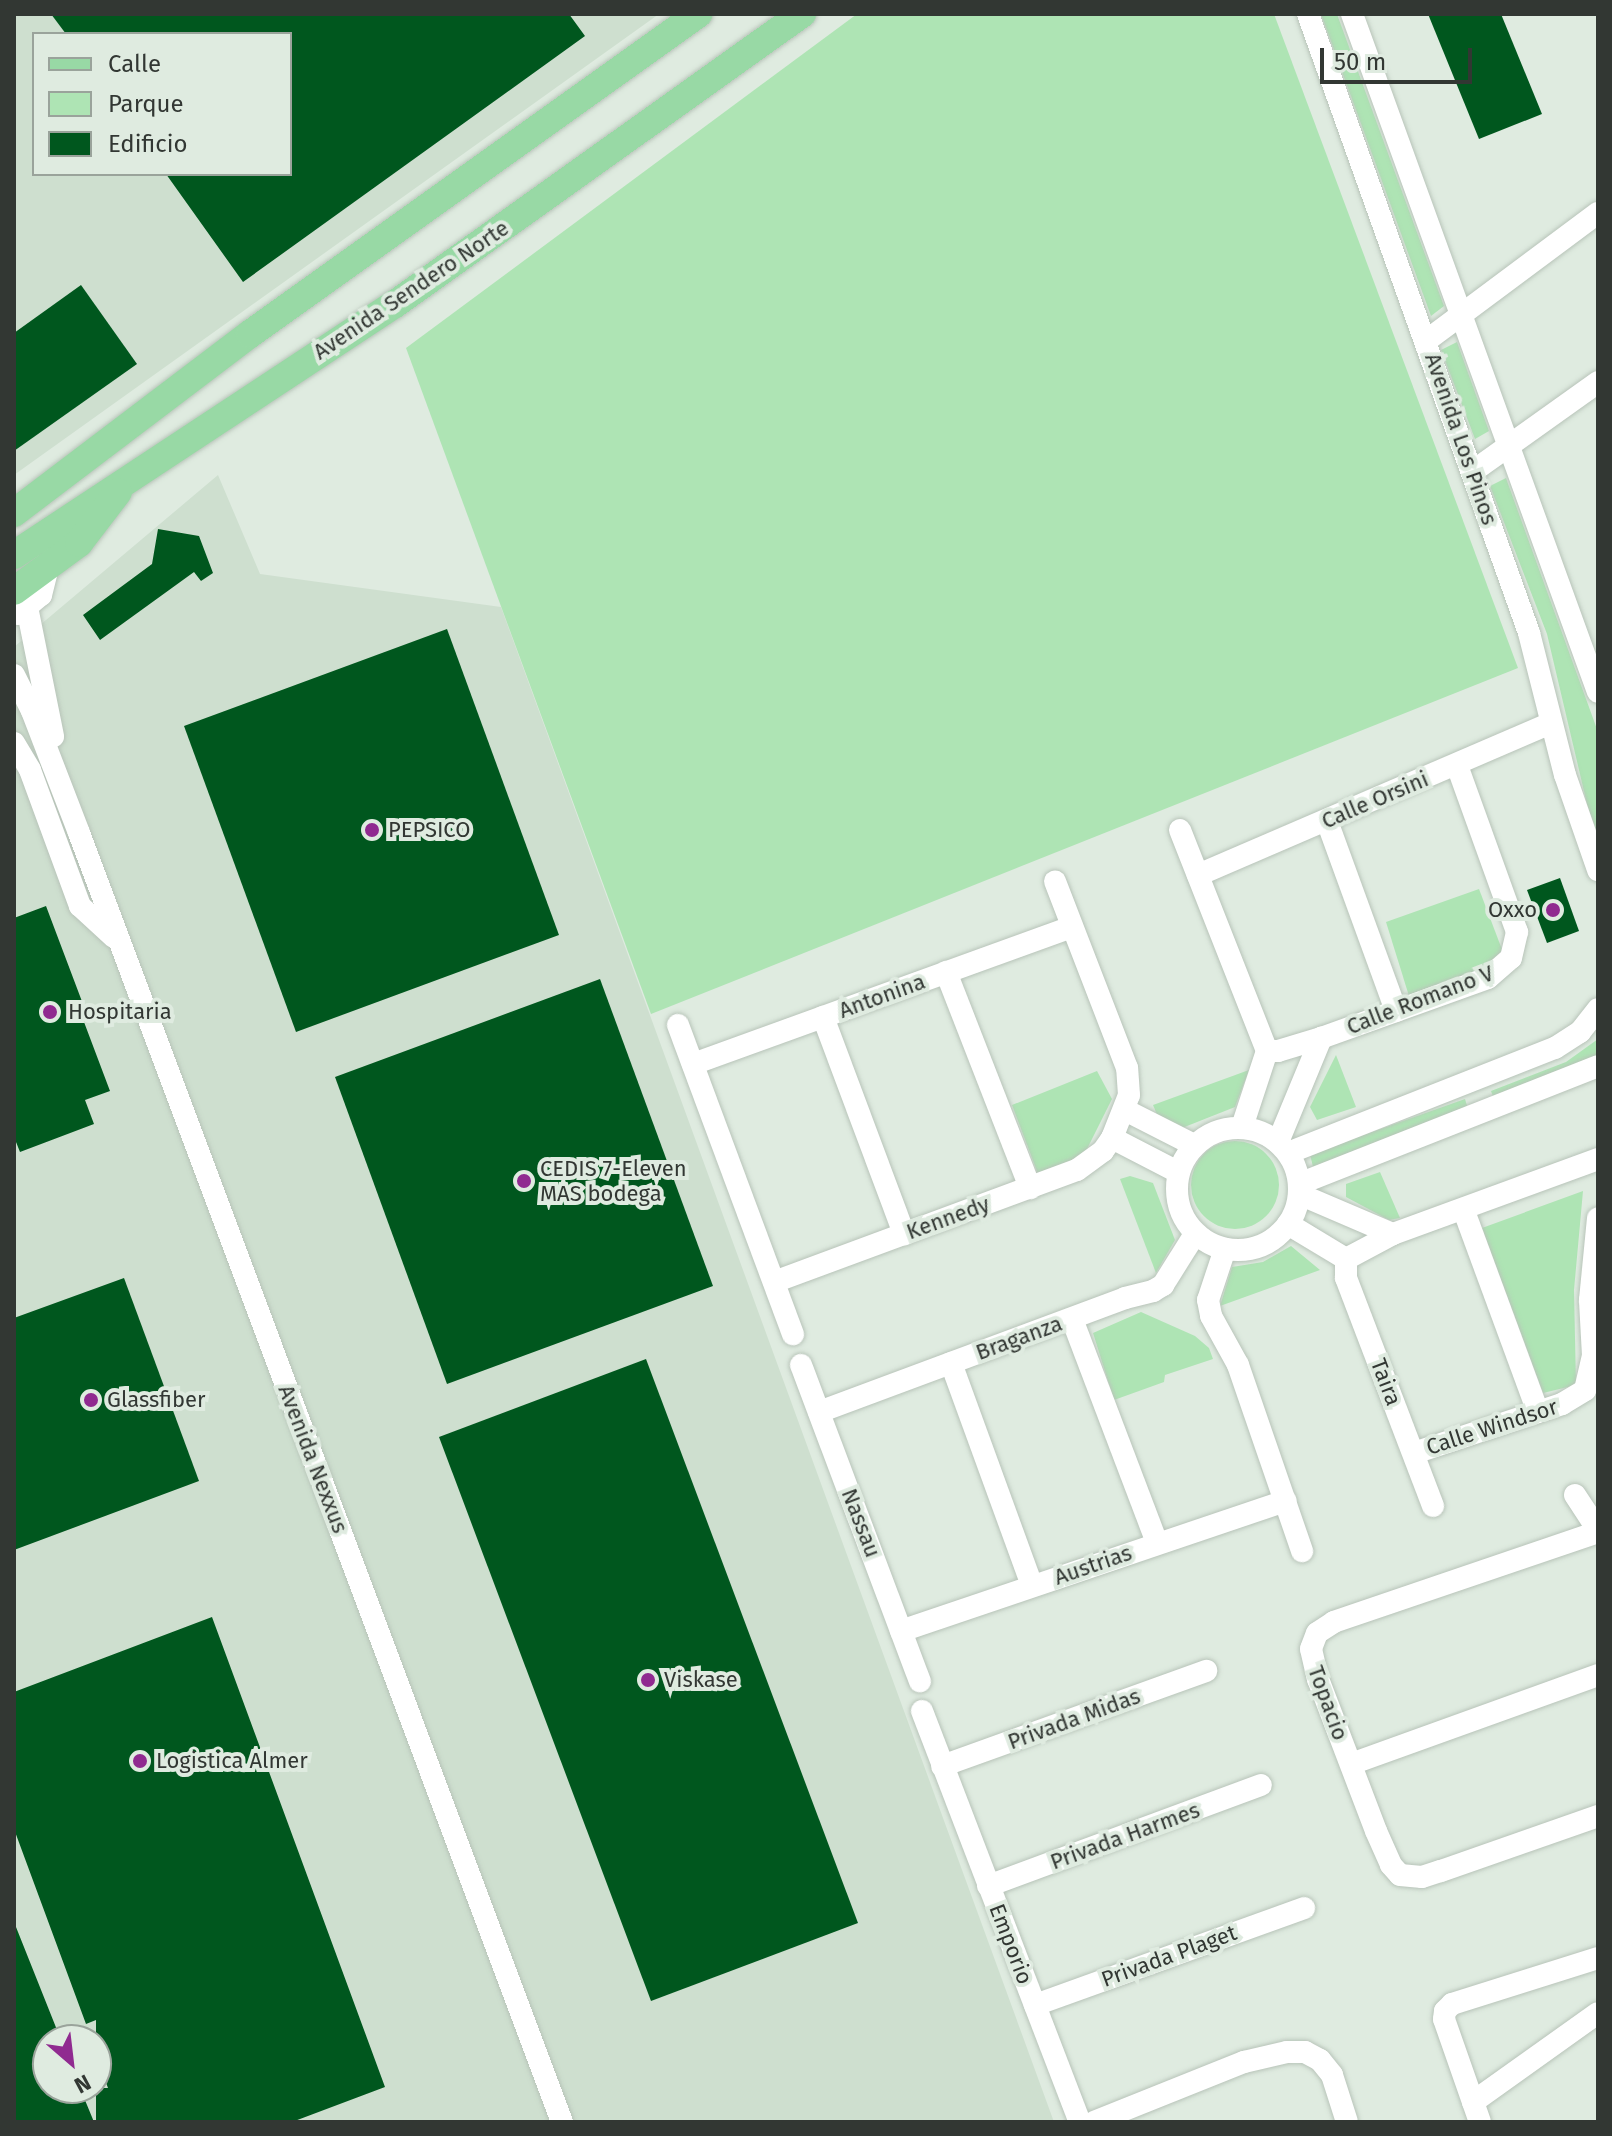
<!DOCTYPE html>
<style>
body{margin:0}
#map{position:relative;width:1612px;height:2136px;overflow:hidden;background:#dfebe0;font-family:"Fira Sans",sans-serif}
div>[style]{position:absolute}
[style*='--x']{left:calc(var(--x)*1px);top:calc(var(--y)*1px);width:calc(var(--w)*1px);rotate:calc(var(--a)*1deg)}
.built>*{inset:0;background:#cedfcf}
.green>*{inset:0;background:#aee4b4}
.round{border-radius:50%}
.building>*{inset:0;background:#00571e}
.roads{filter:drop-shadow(0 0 2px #b8c4b9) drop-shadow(0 0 2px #b8c4b9)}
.minor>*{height:22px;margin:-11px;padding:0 11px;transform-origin:11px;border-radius:11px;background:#fff}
.minor>.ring{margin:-11px;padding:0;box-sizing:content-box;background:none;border:22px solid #fff;border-radius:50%}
.major>*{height:28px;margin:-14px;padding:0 14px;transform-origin:14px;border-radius:14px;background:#98d9a5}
.dots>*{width:22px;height:22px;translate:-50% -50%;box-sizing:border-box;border:4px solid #dfebe0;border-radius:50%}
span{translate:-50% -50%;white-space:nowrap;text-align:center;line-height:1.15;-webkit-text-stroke:8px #dfebe0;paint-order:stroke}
.street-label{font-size:22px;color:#323733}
.poi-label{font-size:22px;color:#323733}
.left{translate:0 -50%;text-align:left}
.right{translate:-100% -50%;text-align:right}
.frame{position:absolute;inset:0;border:16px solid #323733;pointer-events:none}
.legend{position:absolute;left:32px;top:32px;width:260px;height:144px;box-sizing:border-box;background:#dfebe0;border:2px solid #9aa39b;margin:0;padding:10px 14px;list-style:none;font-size:24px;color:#323733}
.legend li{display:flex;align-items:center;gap:16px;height:40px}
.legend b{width:40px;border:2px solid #9aa39b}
.north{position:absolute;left:32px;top:2024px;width:80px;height:80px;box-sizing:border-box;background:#dfebe0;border:2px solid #9aa39b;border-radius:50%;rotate:152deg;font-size:22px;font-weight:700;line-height:32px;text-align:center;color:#323733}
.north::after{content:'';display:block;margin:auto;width:28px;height:36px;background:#902a90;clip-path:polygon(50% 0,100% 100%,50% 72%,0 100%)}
.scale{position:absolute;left:1320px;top:48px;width:152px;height:36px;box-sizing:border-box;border:4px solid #323733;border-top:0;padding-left:10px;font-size:24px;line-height:28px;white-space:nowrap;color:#323733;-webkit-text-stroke:6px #dfebe0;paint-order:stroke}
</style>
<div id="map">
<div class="built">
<div style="clip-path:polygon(evenodd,14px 14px,659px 14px,14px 475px,14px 14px,34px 34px,290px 34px,290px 174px,34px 174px,34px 34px)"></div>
<div style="clip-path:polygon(evenodd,218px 475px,260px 574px,501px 607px,1054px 2122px,14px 2122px,14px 647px,218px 475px,48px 2040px,96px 2040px,96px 2088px,48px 2088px,48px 2040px)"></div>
</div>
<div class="green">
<div style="clip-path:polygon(857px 14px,1274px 14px,1518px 668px,651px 1014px,406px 348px)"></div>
<div style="clip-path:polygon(1321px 14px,1337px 14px,1444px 306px,1431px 316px)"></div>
<div style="clip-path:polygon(1457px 342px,1489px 431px,1475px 439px,1441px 350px)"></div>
<div style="clip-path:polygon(1506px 478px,1598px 732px,1598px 836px,1587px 804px,1547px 634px,1490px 486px)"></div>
<div style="clip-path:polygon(1479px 889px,1506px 960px,1409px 996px,1386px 922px)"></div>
<div style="clip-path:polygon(1598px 1039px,1598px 1061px,1495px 1101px,1491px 1091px,1566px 1062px)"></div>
<div style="clip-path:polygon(1336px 1055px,1356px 1107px,1317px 1120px,1310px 1107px)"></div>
<div style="clip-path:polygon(1249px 1070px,1235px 1107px,1182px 1128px,1158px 1117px,1153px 1105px)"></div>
<div style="clip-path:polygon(1097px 1071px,1112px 1099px,1082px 1159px,1038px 1174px,1012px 1105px)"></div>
<div style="clip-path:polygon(1465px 1099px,1468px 1109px,1313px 1167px,1310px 1154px)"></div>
<div class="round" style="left:1191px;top:1141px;width:88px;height:88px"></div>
<div style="clip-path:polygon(1380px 1172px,1400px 1218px,1389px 1220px,1346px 1197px,1346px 1184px)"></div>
<div style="clip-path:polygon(1130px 1176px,1153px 1183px,1175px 1240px,1156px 1273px,1120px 1179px)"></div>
<div style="clip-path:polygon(1583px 1191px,1574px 1290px,1576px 1385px,1543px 1393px,1482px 1228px)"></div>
<div style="clip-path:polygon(1291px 1246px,1320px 1270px,1220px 1306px,1232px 1267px,1263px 1262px)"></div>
<div style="clip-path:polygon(1141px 1312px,1195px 1336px,1209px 1348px,1213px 1359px,1165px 1375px,1164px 1382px,1114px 1400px,1093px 1333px)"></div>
</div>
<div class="building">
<div style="clip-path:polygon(51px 14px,569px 14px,585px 36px,243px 282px,166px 174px,290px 174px,290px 34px,66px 34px)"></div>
<div style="clip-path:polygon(1428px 14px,1501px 14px,1542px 114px,1479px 139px)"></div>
<div style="clip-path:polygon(81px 285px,137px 364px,14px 451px,14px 333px)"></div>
<div style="clip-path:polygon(158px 529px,199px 536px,213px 573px,201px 581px,194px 572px,100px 640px,83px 615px,152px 564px)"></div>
<div style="clip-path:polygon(447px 629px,559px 935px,296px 1032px,184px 726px)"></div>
<div style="clip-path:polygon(1560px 878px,1579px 931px,1547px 943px,1527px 890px)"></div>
<div style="clip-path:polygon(46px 906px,89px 1020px,84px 1022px,110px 1091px,85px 1100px,94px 1124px,20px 1152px,14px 1137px,14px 918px)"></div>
<div style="clip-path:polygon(600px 979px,713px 1286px,447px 1384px,335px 1077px)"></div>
<div style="clip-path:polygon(124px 1278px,199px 1481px,14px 1550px,14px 1318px)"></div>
<div style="clip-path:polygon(646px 1359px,858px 1923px,651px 2001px,439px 1437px)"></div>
<div style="clip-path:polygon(212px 1617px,385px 2087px,292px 2122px,96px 2122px,96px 2088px,108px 2088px,96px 2056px,96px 2020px,86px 2024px,14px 1829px,14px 1692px)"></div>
<div style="clip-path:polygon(14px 1922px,61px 2040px,48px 2040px,48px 2088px,80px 2088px,94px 2122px,14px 2122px)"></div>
</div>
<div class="roads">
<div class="minor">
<div style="--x:1308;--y:14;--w:657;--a:70.35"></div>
<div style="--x:1529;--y:633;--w:146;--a:75.8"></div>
<div style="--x:1565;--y:775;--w:101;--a:70.8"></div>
<div style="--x:1352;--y:14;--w:721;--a:70.06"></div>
<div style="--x:1426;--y:341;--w:214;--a:-36.7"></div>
<div style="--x:1472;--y:472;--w:155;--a:-35.5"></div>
<div style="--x:27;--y:607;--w:132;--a:78.6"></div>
<div style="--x:18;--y:614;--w:30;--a:-40"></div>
<div style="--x:41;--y:595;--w:29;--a:-76"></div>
<div style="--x:14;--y:675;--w:40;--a:63.4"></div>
<div style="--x:32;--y:711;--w:131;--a:68.9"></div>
<div style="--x:79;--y:833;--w:1377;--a:69.46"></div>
<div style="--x:14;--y:743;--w:31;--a:59"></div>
<div style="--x:30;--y:770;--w:145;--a:69.8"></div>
<div style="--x:80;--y:906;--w:46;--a:42.4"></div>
<div style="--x:1327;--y:821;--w:202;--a:70"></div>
<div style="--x:1180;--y:830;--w:238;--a:68.5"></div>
<div style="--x:1198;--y:875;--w:384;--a:-23.3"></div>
<div style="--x:946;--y:972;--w:232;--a:68.7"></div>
<div style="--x:823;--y:1017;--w:232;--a:69.5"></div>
<div style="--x:678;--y:1025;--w:330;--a:69.6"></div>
<div style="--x:1267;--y:1051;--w:11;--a:0"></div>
<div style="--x:1278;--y:1051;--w:45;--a:-16.8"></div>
<div style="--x:1321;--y:1038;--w:177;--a:-19.8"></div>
<div style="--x:1488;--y:978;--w:30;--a:-41"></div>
<div style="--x:1511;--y:958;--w:27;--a:-77"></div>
<div style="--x:1517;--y:932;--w:177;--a:-109.8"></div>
<div style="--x:693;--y:1064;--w:403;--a:-19.9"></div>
<div style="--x:1125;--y:1110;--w:77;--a:26.9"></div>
<div style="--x:1242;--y:1127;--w:80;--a:-71.8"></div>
<div class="ring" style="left:1177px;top:1128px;width:100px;height:100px"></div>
<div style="--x:1112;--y:1138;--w:74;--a:27.3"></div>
<div style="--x:1278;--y:1142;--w:113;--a:-67.5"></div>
<div style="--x:1288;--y:1153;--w:287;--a:-21.5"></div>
<div style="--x:1555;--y:1048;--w:30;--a:-33"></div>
<div style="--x:1580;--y:1032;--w:29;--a:-52"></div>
<div style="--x:1299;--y:1184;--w:321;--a:-21.5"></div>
<div style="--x:1299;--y:1194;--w:102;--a:23.1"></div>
<div style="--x:1464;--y:1211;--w:214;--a:69.8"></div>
<div style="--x:1288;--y:1224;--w:68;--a:31.1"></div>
<div style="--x:1225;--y:1249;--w:54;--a:108.4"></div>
<div style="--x:1208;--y:1300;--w:16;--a:79"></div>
<div style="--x:1211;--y:1316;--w:56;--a:61.1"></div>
<div style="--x:1238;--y:1365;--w:197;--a:71"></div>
<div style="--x:1346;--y:1259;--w:53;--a:-28"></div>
<div style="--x:1393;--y:1234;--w:218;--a:-20.1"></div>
<div style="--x:1346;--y:1259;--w:19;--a:90"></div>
<div style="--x:1346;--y:1278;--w:244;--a:69.1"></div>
<div style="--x:774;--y:1282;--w:323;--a:-20.3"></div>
<div style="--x:1077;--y:1170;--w:32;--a:-36"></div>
<div style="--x:1103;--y:1151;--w:16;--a:-55"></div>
<div style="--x:1112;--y:1138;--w:46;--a:-68.4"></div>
<div style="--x:1129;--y:1095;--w:27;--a:-94"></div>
<div style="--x:1127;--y:1068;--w:200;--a:-111.1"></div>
<div style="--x:1072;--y:1319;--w:240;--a:69.2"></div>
<div style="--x:951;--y:1363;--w:237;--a:70"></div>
<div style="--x:801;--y:1365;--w:338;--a:69.4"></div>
<div style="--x:819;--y:1412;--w:327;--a:-20.4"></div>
<div style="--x:1125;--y:1298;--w:29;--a:-14"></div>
<div style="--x:1153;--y:1291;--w:12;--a:-31"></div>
<div style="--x:1163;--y:1285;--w:60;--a:-57.9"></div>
<div style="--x:1414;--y:1453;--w:156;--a:-18.3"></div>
<div style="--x:1562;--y:1404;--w:27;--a:-31"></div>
<div style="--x:1585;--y:1390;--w:35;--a:-77"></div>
<div style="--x:1593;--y:1356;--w:56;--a:-93.1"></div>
<div style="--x:1590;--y:1300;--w:82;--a:-84.4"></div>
<div style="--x:1575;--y:1495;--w:42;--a:56.7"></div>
<div style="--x:1598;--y:1532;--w:279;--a:161.2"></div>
<div style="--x:1334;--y:1622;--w:20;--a:147"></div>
<div style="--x:1317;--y:1633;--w:17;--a:111"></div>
<div style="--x:1311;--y:1649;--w:31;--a:77"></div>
<div style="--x:1318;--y:1679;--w:163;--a:69.1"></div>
<div style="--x:1376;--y:1831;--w:37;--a:66"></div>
<div style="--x:1391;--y:1865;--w:13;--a:48"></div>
<div style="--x:1400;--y:1875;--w:22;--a:5"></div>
<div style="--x:1422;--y:1877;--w:20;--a:-18"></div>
<div style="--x:1441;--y:1871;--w:166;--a:-19.3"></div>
<div style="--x:901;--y:1631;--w:406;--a:-18.7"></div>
<div style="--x:922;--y:1711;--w:440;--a:69"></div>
<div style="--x:1351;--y:1764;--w:263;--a:-19.8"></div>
<div style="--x:942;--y:1766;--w:281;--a:-19.8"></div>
<div style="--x:988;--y:1886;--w:291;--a:-20.3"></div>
<div style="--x:1035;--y:2005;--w:286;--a:-19.8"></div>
<div style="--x:1473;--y:2102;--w:153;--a:-35.5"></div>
<div style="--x:1094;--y:2122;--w:162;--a:-21.8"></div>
<div style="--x:1244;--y:2062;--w:44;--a:-13.1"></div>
<div style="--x:1287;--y:2052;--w:18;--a:0"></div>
<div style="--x:1305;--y:2052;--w:17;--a:28"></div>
<div style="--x:1320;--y:2060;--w:19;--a:51"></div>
<div style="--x:1332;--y:2075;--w:49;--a:72.3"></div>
<div style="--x:1480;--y:2122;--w:109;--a:-109.3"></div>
<div style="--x:1444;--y:2019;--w:8;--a:-83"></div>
<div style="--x:1445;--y:2011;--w:10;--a:-45"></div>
<div style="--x:1452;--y:2004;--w:153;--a:-17.5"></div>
</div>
<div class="major">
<div style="--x:14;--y:513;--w:296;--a:-37.2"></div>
<div style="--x:250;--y:334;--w:551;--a:-35.54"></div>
<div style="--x:14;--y:555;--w:456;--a:-33.4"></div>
<div style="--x:395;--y:304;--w:500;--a:-35.5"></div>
<div style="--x:14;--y:591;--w:81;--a:-36.4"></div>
<div style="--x:79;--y:543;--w:64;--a:-52.6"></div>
</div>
</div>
<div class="dots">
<div style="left:372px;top:830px;background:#902a90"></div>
<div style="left:1553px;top:910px;background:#902a90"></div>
<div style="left:50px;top:1012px;background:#902a90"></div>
<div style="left:524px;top:1181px;background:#902a90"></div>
<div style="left:91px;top:1400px;background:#902a90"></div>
<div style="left:648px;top:1680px;background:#902a90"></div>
<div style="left:140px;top:1761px;background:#902a90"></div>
</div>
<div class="street-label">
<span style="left:411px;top:290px;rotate:-34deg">Avenida Sendero Norte</span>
<span style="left:1461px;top:439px;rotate:71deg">Avenida Los Pinos</span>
<span style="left:1375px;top:800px;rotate:-23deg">Calle Orsini</span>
<span style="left:882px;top:996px;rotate:-20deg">Antonina</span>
<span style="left:1420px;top:1000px;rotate:-21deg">Calle Romano V</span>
<span style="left:948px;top:1218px;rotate:-20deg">Kennedy</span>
<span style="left:1019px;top:1338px;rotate:-20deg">Braganza</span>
<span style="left:1386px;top:1382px;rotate:69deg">Taira</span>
<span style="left:1492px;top:1427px;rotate:-18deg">Calle Windsor</span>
<span style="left:313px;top:1459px;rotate:69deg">Avenida Nexxus</span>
<span style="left:861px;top:1523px;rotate:69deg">Nassau</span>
<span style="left:1093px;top:1565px;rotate:-19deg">Austrias</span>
<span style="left:1328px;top:1703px;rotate:70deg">Topacio</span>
<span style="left:1074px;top:1719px;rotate:-20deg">Privada Midas</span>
<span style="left:1125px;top:1836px;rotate:-20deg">Privada Harmes</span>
<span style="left:1011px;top:1944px;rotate:69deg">Emporio</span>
<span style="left:1169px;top:1956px;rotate:-20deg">Privada Plaget</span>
</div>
<div class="poi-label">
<span class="left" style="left:388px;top:830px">PEPSICO</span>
<span class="right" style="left:1537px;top:910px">Oxxo</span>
<span class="left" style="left:68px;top:1012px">Hospitaria</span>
<span class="left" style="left:540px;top:1181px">CEDIS 7-Eleven<br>MAS bodega</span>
<span class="left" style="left:107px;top:1400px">Glassfiber</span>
<span class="left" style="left:664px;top:1680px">Viskase</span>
<span class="left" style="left:156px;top:1761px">Logistica Almer</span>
</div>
<div class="frame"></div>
<ul class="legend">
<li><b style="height:10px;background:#98d9a5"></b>Calle</li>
<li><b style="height:22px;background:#aee4b4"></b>Parque</li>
<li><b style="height:22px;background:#00571e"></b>Edificio</li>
</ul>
<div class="north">N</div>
<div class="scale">50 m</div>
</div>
